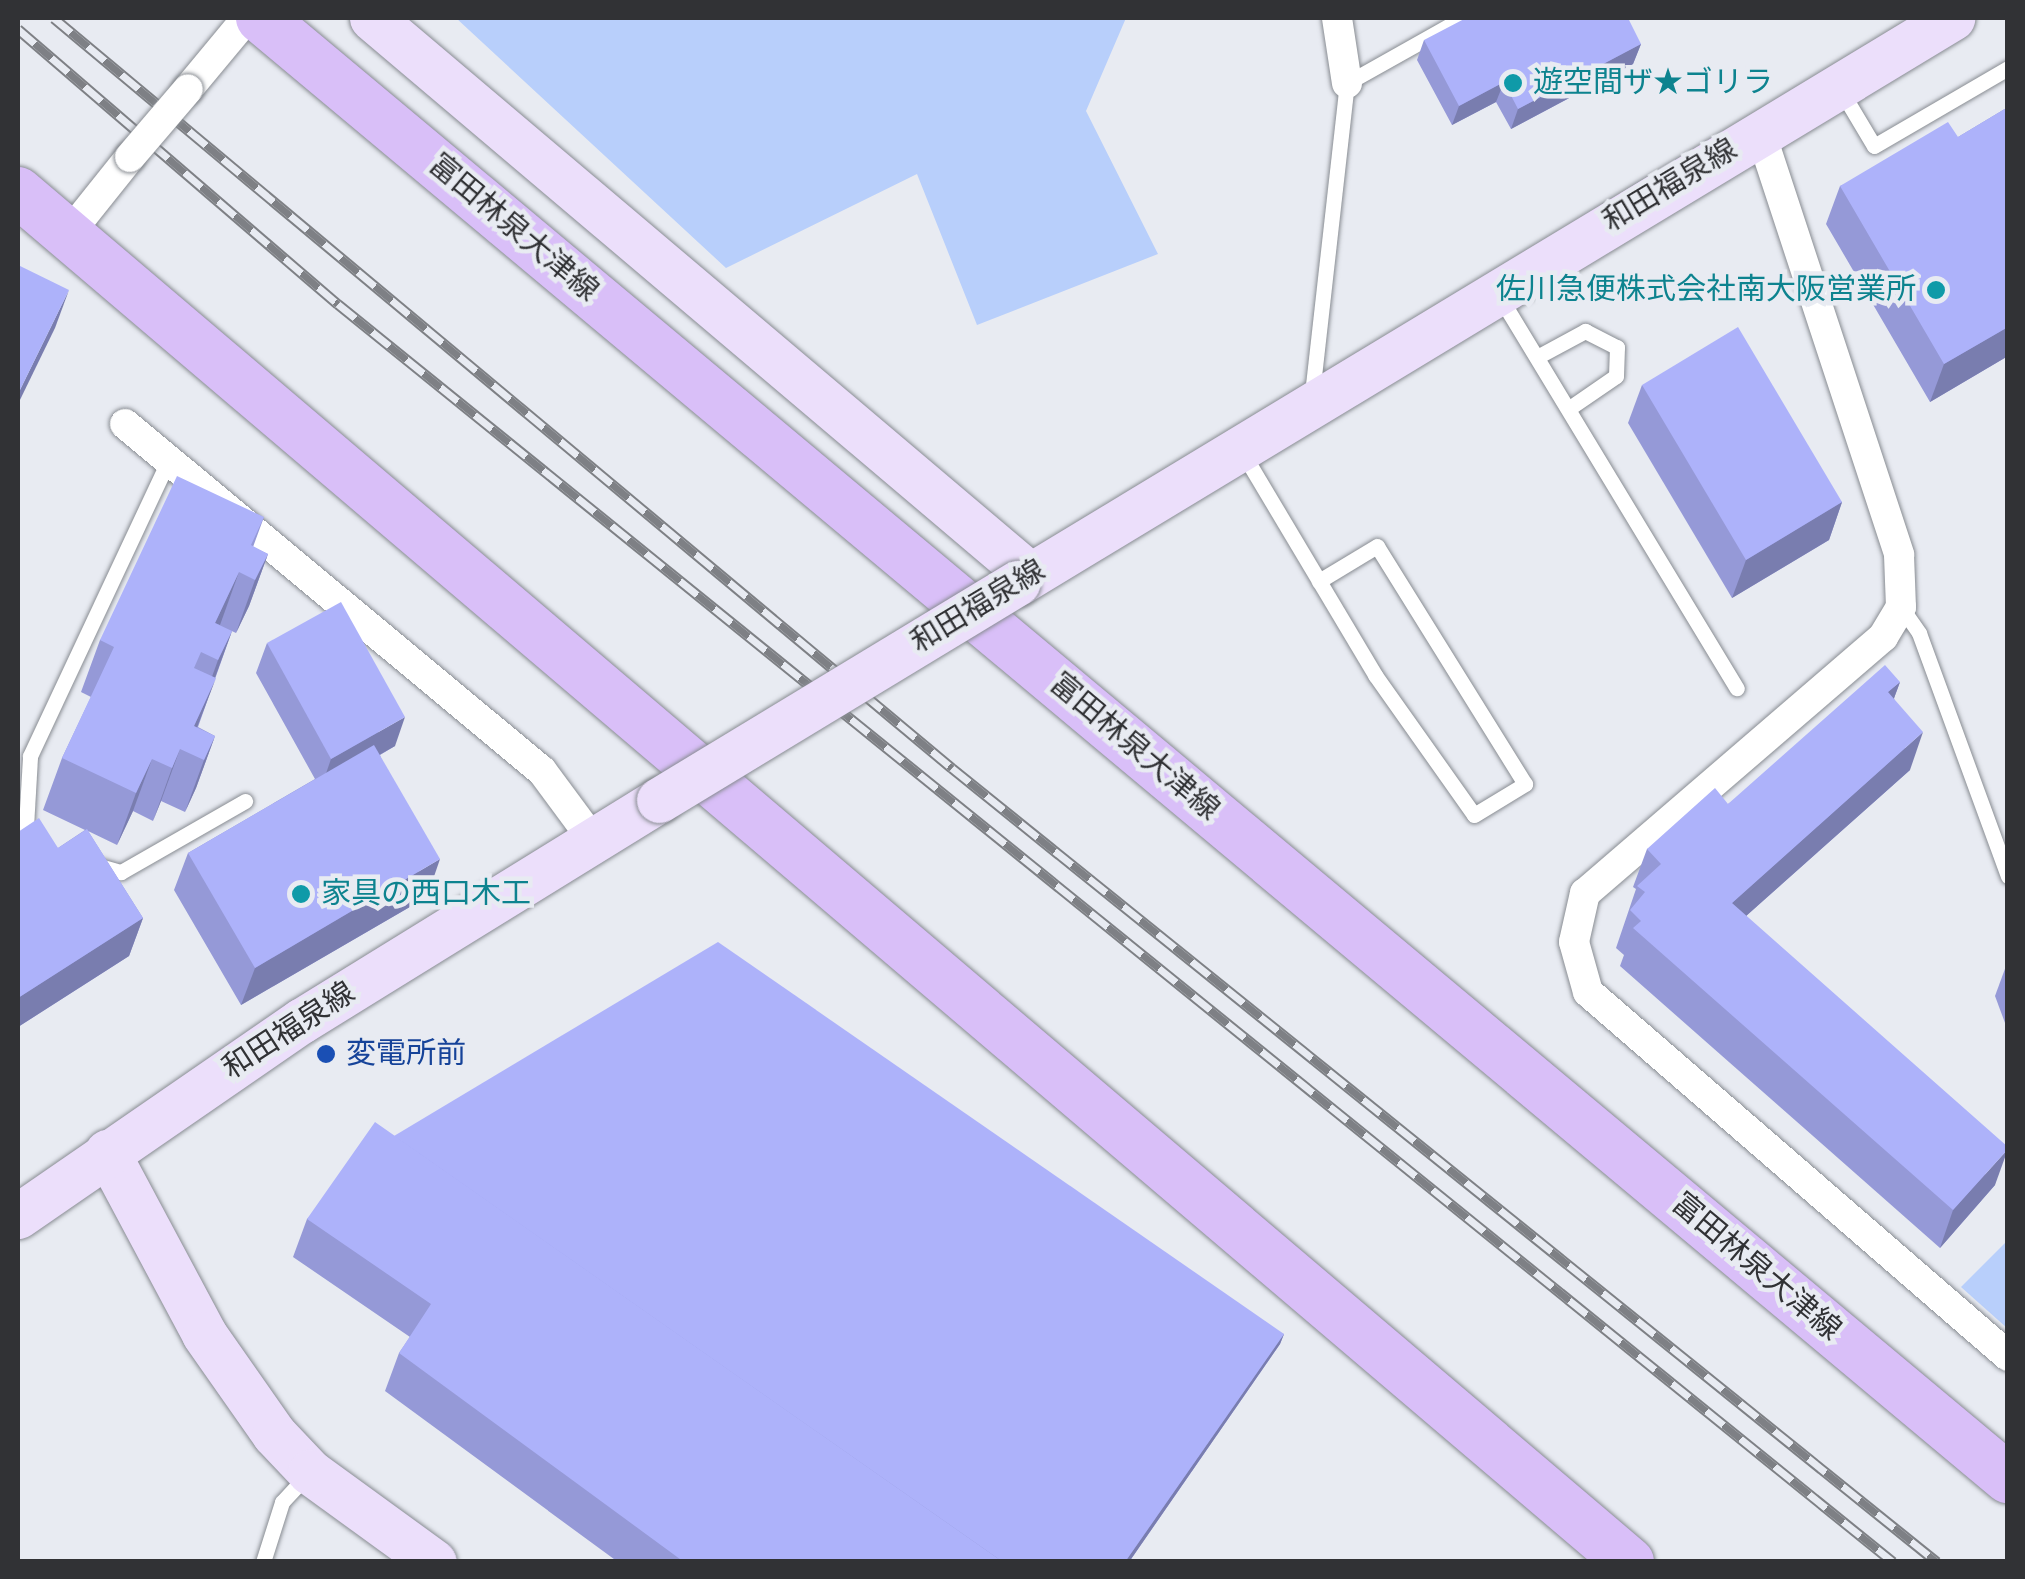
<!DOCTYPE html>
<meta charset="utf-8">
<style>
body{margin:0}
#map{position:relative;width:2025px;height:1579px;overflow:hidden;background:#e8ebf2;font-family:"Source Sans 3","Noto Sans JP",sans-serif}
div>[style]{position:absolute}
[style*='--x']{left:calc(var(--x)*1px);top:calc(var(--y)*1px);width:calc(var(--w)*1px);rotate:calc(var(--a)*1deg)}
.green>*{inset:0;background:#b8cffb}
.roads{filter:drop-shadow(0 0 2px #888c92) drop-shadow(0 0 2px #888c92)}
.lane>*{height:15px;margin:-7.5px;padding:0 7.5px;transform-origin:7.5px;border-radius:7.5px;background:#fff}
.street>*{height:30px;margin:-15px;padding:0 15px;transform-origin:15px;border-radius:15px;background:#fff}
.secondary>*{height:45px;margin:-22.5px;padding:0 22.5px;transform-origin:22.5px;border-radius:22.5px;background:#ecdffb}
.primary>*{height:50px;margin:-25px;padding:0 25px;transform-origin:25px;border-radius:25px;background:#d9bff8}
.rail>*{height:11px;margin-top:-5.5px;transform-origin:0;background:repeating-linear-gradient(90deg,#e8ebf2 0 22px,#7e8085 0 44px);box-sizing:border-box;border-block:2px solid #7e8085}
.bridges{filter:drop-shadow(0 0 2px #888c92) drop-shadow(0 0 2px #888c92)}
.street-bridge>*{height:30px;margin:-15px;padding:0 15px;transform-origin:15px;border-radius:15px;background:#fff}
.secondary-bridge>*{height:45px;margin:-22.5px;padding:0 22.5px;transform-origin:22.5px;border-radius:22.5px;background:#ecdffb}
.wall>*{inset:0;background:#9599d7}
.shaded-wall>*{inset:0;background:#797daf}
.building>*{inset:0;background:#adb2fa}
.dots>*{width:28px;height:28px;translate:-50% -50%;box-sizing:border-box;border:5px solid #e8ebf2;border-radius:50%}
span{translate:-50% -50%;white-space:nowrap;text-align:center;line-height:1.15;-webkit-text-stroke:9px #e8ebf2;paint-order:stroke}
.culture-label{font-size:30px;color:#0d838f}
.left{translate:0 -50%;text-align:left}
.right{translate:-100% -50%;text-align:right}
.street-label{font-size:30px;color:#313235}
.transit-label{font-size:30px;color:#164399}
.frame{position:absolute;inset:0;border:20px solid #313235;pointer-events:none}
</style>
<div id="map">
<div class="green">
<div style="clip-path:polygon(456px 18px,1126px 18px,1086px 111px,1158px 254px,977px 325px,917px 174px,726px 268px)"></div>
<div style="clip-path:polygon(2007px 1241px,2007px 1328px,1961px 1287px)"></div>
</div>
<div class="roads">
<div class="lane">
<div style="--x:1840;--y:89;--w:66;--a:59.2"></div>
<div style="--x:1874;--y:146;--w:155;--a:-30.2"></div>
<div style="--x:1498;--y:294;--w:461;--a:58.8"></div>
<div style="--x:1537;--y:357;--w:55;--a:-28.4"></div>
<div style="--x:1585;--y:331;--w:36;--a:27"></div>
<div style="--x:1617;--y:347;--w:29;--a:92"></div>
<div style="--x:1616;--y:376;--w:58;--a:145.5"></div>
<div style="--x:1312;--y:394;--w:313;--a:-83.6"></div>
<div style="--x:1347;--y:83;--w:133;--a:-29.3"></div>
<div style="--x:1241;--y:450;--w:262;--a:59.2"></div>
<div style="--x:1375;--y:675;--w:171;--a:54.7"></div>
<div style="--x:1474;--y:815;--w:60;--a:-31.3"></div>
<div style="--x:1525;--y:784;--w:280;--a:-121.9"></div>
<div style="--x:1377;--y:546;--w:68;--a:148.9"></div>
<div style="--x:1901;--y:607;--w:32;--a:55"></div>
<div style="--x:1919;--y:633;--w:259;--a:69.9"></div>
<div style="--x:25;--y:844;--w:88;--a:-86.7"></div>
<div style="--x:30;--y:756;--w:328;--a:-64.9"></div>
<div style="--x:96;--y:865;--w:26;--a:16"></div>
<div style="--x:121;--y:872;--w:143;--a:-29.8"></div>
<div style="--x:263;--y:1562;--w:63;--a:-72.4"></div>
<div style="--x:282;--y:1502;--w:37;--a:-47"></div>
</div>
<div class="street">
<div style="--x:1337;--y:18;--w:66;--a:81.3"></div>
<div style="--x:188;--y:89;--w:92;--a:-50.3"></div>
<div style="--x:1760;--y:131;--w:446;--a:71.8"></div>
<div style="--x:1899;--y:555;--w:52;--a:87.8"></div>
<div style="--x:1901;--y:607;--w:35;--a:121"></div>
<div style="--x:1883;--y:637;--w:393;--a:139.3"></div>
<div style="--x:1585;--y:893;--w:50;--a:102.7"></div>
<div style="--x:1574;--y:942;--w:52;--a:74.4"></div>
<div style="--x:1588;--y:992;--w:556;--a:40.91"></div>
<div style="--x:67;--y:236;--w:101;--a:-51.4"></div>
<div style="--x:125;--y:424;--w:542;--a:39.77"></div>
<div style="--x:542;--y:771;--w:86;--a:53.5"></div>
</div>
<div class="secondary">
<div style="--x:372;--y:18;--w:862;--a:40.25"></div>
<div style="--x:1018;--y:583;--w:1092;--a:-31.17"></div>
<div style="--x:107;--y:1152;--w:206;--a:61.9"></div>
<div style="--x:204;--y:1334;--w:122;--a:55"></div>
<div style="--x:274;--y:1434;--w:52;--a:46.5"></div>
<div style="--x:310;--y:1472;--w:153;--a:36"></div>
<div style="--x:18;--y:1216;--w:344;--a:-34.6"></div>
<div style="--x:301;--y:1021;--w:421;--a:-31.7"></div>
</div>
<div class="primary">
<div style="--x:261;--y:18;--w:2277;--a:39.89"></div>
<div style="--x:18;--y:192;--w:2115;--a:40.38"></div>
</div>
</div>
<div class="rail">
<div style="--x:54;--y:18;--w:1170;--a:39.87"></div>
<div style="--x:952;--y:768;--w:1265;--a:38.87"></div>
<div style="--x:18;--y:29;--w:422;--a:40.7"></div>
<div style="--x:338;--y:304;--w:2000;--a:38.97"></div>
</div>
<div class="bridges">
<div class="street-bridge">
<div style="--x:130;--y:157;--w:89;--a:-49.5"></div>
</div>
<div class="secondary-bridge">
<div style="--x:659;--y:800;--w:419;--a:-31.2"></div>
</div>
</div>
<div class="wall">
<div style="clip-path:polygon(1424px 40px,1641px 44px,1633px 64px,1511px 129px,1496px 102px,1452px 125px,1417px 60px)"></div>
<div style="clip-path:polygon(2008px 107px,2008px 356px,1930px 402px,1826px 224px,1840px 186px,1958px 137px)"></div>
<div style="clip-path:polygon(1642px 385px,1842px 502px,1829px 540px,1732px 598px,1628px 423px)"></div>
<div style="clip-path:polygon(264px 517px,253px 547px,268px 554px,249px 606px,236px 633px,219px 625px,232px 631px,198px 727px,215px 736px,196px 788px,185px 812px,161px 801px,153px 821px,133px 811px,117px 845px,88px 831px,143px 918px,129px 956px,18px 1027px,18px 832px,58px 848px,85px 830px,43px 810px,62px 758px,91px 697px,81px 692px,100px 640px)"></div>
<div style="clip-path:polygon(267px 643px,395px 746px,380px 755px,427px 897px,241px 1005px,174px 890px,188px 853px,315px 779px,256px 673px)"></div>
<div style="clip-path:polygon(1900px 682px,1894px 698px,1910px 770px,1746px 916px,1995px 1185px,1940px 1248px,1620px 966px,1624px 955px,1616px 948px,1636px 889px,1633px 887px,1647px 849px,1728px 804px)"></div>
<div style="clip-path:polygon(2006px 966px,2008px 966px,2008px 1031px,1995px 996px)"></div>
<div style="clip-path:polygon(394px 1136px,1284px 1334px,1280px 1344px,1129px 1562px,618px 1562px,385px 1391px,399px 1353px,410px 1337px,293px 1257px,307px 1219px)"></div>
</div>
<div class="shaded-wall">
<div style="clip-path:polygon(1641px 44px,1633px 64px,1511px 129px,1518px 109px)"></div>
<div style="clip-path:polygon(1504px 82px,1496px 102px,1452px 125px,1459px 106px)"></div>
<div style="clip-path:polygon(69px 290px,55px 328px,18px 404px,18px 394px)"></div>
<div style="clip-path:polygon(2008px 327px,2008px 356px,1930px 402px,1944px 364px)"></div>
<div style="clip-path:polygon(1842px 502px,1829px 540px,1732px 598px,1746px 560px)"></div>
<div style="clip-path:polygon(268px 554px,249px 606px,236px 633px,255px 580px)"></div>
<div style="clip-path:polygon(239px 572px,220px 625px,215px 623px)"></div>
<div style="clip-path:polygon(232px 631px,213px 683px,199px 713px,218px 660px)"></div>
<div style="clip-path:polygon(216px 678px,196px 730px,194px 726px)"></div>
<div style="clip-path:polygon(1900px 682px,1886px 720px,1888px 692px)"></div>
<div style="clip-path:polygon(405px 717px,395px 746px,321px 788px,331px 759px)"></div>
<div style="clip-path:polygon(1923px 732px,1910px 770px,1718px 941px,1732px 903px)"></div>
<div style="clip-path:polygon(215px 736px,196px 788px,185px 812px,204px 760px)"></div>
<div style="clip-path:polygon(180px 749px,161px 801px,153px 821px,172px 768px)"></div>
<div style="clip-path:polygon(152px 759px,133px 811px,117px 845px,136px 793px)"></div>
<div style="clip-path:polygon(440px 859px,427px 897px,241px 1005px,255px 968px)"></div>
<div style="clip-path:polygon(143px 918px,129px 956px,18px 1027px,18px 998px)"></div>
<div style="clip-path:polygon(2008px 1149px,1995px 1185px,1940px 1248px,1953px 1210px)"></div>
<div style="clip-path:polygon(1284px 1334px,1280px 1344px,1129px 1562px,1125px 1562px)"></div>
</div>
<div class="building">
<div style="clip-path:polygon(1466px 18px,1628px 18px,1641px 44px,1518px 109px,1504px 82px,1459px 106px,1424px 40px)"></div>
<div style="clip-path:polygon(2008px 107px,2008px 327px,1944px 364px,1840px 186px,1948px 122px,1958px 137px)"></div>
<div style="clip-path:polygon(18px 265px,69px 290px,18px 394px)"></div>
<div style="clip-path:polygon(1738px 327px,1842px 502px,1746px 560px,1642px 385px)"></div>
<div style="clip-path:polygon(177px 476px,264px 517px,251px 545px,268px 554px,255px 580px,239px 572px,215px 623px,232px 631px,218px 660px,201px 652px,194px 668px,216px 678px,194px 726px,215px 736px,204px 760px,180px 749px,172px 768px,152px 759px,136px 793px,62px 758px,114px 647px,100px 640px)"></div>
<div style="clip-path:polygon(341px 602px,405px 717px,331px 759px,267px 643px)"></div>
<div style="clip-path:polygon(1885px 665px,1900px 682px,1888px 692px,1923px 732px,1732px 903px,2008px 1147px,2008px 1149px,1953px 1210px,1633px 928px,1641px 921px,1630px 910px,1645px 892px,1637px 886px,1661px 864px,1647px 849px,1715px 788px,1728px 804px)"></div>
<div style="clip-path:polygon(374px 745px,440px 859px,255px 968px,188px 853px)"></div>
<div style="clip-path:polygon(39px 818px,58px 848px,87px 829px,143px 918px,18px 998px,18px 832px)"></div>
<div style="clip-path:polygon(718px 942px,1284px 1334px,1125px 1562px,1003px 1562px,394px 1136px)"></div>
<div style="clip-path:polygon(375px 1122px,1003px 1562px,684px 1562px,399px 1353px,431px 1304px,307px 1219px)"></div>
</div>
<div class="dots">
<div style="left:1513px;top:83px;background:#0f9aa8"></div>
<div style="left:1936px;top:290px;background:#0f9aa8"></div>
<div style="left:301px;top:894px;background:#0f9aa8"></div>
<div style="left:326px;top:1054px;background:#1a4fb4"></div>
</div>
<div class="culture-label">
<span class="left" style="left:1533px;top:83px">遊空間ザ★ゴリラ</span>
<span class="right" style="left:1916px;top:290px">佐川急便株式会社南大阪営業所</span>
<span class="left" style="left:321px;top:894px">家具の西口木工</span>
</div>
<div class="street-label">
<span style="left:1670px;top:186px;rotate:-31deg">和田福泉線</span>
<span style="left:513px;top:228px;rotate:40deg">富田林泉大津線</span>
<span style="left:978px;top:607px;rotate:-31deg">和田福泉線</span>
<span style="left:1134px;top:747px;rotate:40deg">富田林泉大津線</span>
<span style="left:289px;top:1031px;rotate:-33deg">和田福泉線</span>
<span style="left:1756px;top:1267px;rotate:40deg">富田林泉大津線</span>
</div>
<div class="transit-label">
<span class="left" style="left:346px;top:1054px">変電所前</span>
</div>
<div class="frame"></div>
</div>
